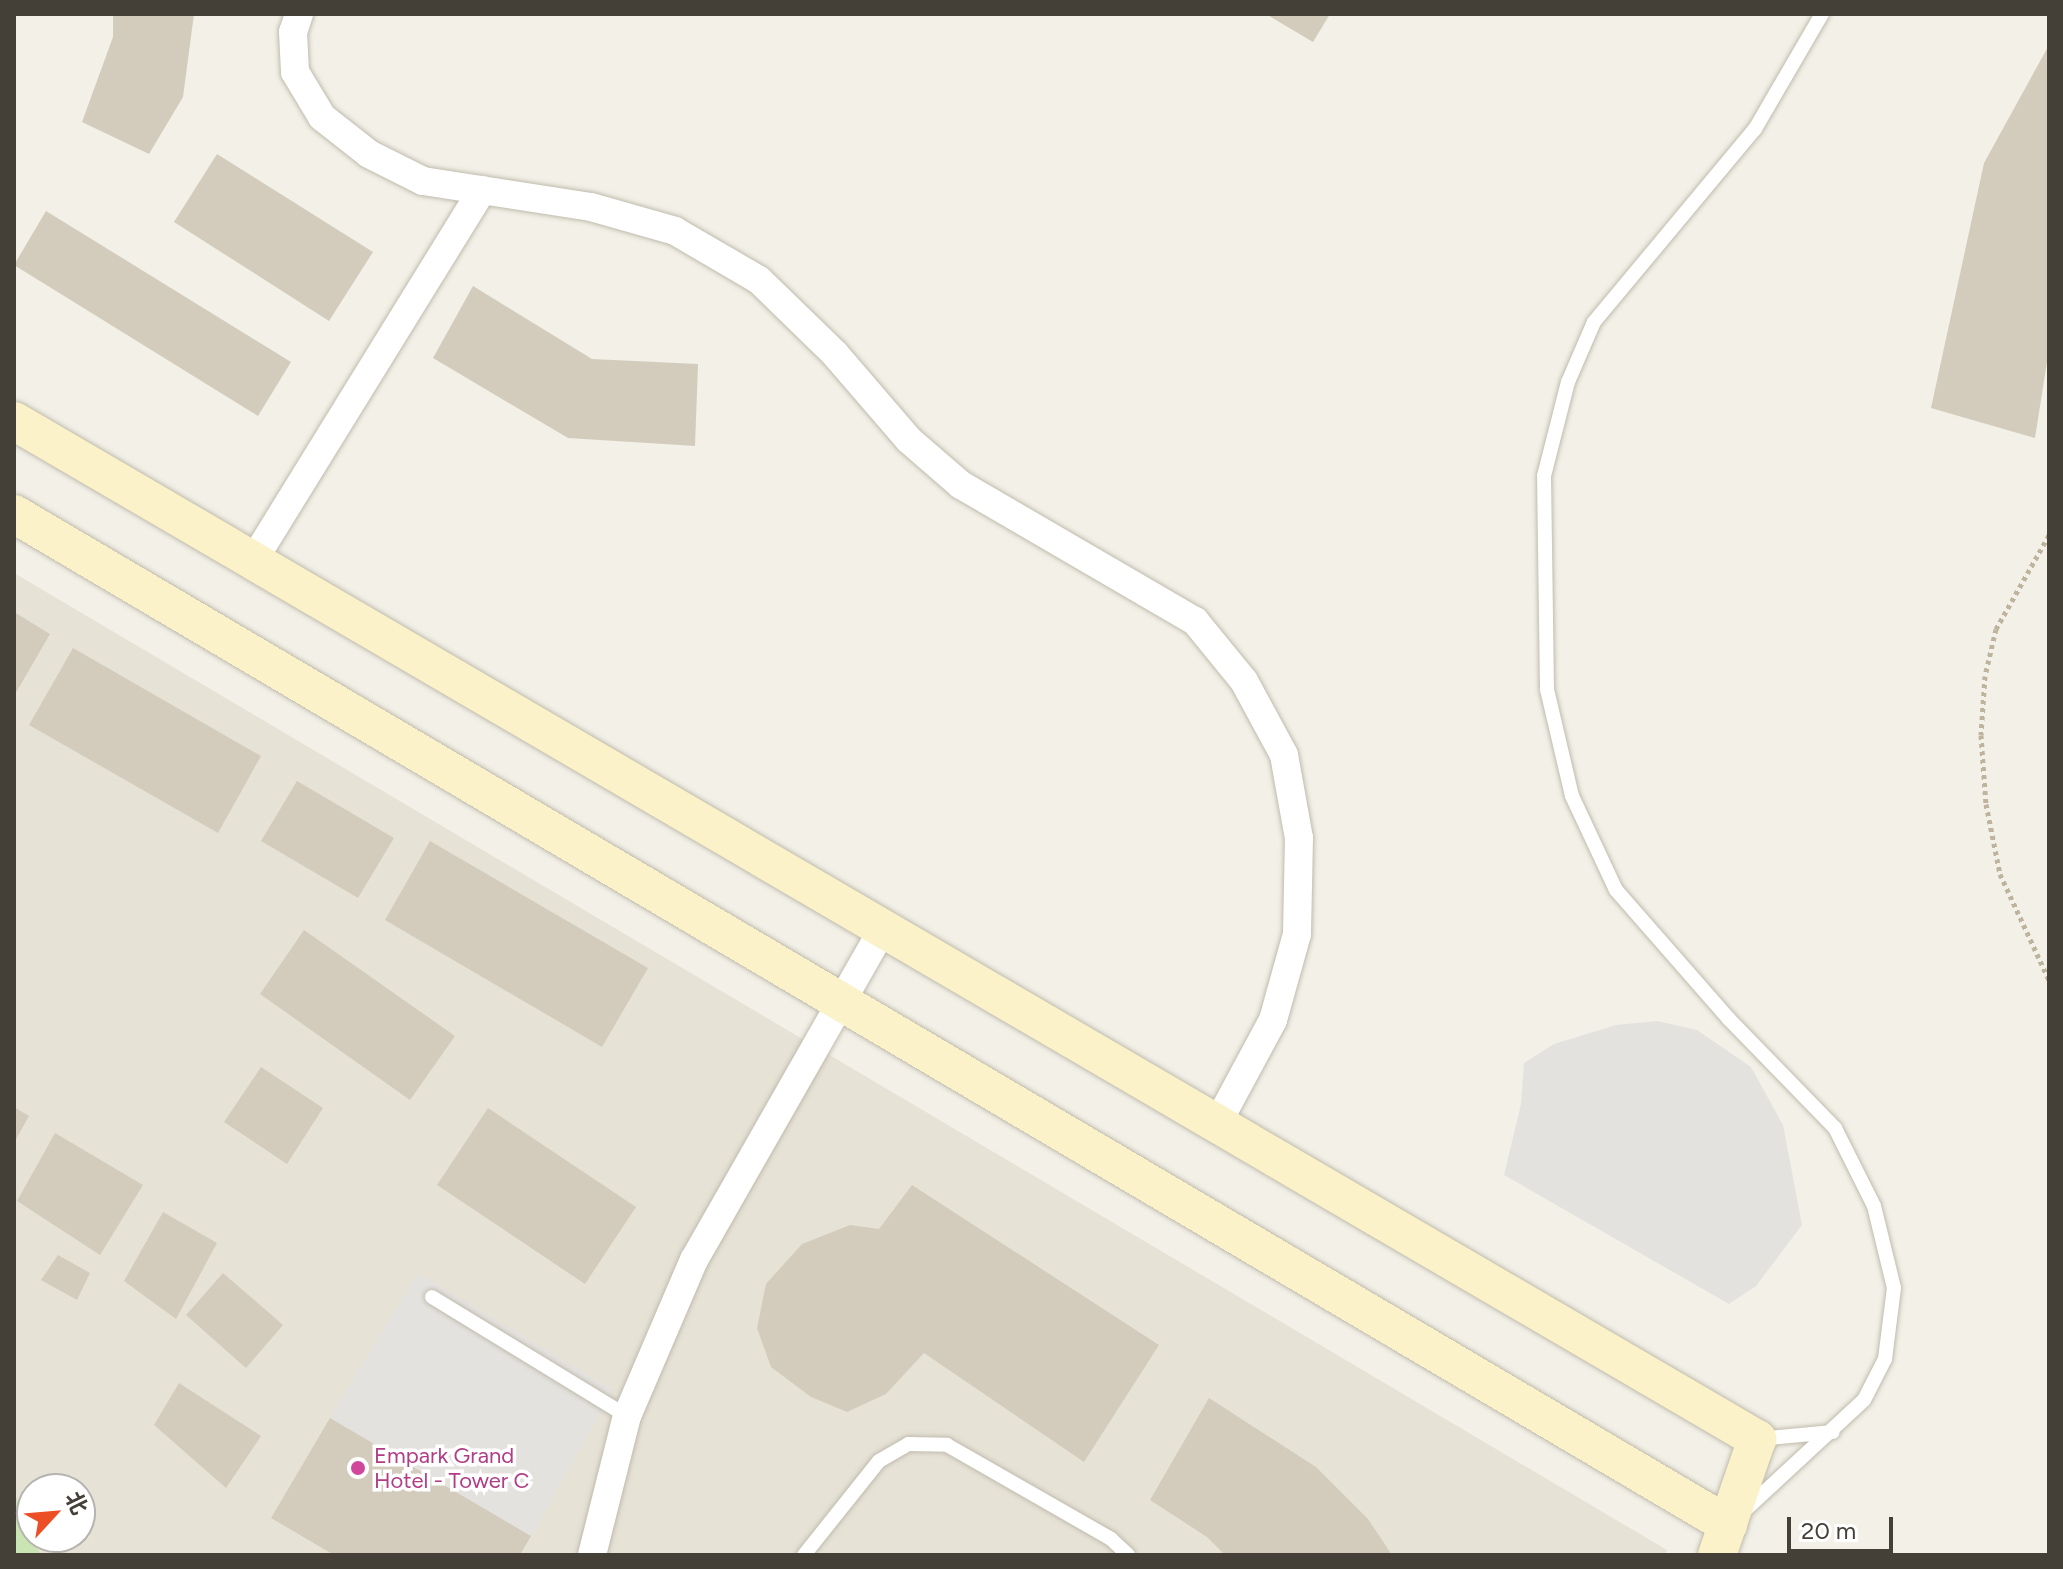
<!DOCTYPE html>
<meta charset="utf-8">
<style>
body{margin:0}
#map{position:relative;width:2063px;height:1569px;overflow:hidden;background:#f2f0e7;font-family:Figtree,"Noto Sans SC",sans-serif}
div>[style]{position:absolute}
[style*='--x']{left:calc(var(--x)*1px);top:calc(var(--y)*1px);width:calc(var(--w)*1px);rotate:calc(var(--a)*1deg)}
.residential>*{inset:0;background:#e6e2d6}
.green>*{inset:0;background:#cbe4b3}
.parking>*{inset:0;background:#e4e2df}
.building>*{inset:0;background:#d3ccbd}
.path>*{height:5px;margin-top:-2.5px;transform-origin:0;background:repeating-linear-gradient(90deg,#beb49d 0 4px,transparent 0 8px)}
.roads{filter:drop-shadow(0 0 2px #c0bbad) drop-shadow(0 0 2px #c0bbad)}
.lane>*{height:14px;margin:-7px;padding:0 7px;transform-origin:7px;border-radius:7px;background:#fff}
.street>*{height:28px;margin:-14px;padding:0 14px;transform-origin:14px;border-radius:14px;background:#fff}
.secondary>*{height:38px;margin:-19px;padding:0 19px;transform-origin:19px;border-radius:19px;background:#fbf2c9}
.dots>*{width:22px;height:22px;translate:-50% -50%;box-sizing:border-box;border:4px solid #fff;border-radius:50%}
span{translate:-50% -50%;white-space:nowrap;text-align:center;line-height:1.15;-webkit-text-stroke:7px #fff;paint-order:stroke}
.hotel-label{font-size:22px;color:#b23c85}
.left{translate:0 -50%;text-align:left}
.frame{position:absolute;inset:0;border:16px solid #454037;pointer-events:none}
.north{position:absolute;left:16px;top:1473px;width:80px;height:80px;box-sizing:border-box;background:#fff;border:2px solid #b5b3af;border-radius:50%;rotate:64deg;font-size:22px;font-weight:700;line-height:32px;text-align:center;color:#454037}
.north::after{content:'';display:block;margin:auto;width:28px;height:36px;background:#ec4e25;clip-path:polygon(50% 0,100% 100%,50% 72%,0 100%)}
.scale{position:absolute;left:1787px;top:1517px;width:106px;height:36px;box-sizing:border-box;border:4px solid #454037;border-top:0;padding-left:10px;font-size:24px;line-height:28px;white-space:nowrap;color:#454037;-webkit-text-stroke:6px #fff;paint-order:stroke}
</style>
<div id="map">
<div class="residential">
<div style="clip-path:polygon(evenodd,14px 573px,1667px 1550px,1665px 1555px,14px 1555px,14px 573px,32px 1489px,80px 1489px,80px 1537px,32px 1537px,32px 1489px)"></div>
</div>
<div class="green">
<div style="clip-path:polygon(14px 1492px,32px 1537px,41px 1555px,14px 1555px)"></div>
</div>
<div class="parking">
<div style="clip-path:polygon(1657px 1021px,1697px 1030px,1751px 1067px,1783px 1125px,1802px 1225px,1756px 1286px,1729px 1304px,1504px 1175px,1521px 1104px,1524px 1063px,1554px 1044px,1616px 1025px)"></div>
<div style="clip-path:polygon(418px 1273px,613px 1390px,531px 1536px,330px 1418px)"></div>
</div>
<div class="building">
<div style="clip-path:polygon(113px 14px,194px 14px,183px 97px,149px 154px,82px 122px,113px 37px)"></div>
<div style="clip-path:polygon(1266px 14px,1330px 14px,1313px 42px)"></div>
<div style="clip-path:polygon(2049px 45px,2049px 349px,2035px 438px,1931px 408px,1984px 163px)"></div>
<div style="clip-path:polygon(217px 154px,373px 252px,329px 321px,174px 222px)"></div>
<div style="clip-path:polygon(46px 211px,291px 362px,258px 416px,14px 265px)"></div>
<div style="clip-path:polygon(473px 286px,592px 359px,698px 364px,695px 446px,568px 438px,433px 358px)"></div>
<div style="clip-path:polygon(14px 612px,50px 634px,14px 696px)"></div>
<div style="clip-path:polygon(73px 648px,261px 756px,218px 833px,29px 725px)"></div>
<div style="clip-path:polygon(297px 781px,394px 838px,358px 898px,261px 841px)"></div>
<div style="clip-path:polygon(430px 841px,648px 968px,602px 1047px,385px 920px)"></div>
<div style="clip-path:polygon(304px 930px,455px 1036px,410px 1100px,260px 994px)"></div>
<div style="clip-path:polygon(261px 1067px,323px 1108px,287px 1164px,224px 1122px)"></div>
<div style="clip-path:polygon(14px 1107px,29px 1116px,14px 1143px)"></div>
<div style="clip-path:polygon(488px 1108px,636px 1207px,585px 1284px,437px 1185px)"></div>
<div style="clip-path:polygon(55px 1133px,143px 1185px,100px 1255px,17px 1201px)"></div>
<div style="clip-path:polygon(912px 1185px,1159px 1345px,1084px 1462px,924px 1353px,886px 1394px,847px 1412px,811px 1397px,771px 1367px,757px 1328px,766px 1284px,802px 1244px,850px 1225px,879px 1229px)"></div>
<div style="clip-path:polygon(163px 1212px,217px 1243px,176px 1319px,124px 1281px)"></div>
<div style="clip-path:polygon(58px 1255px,90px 1273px,77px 1300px,41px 1280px)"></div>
<div style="clip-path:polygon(223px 1273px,283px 1325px,246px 1368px,186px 1315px)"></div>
<div style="clip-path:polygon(179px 1383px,261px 1436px,226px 1488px,154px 1425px)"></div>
<div style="clip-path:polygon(1209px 1398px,1316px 1467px,1368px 1519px,1392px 1555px,1225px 1555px,1207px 1537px,1150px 1500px)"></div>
<div style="clip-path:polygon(330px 1418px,531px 1536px,520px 1555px,334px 1555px,271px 1518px)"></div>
</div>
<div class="path">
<div style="--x:2049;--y:535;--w:108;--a:119.4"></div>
<div style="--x:1996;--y:629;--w:48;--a:103.2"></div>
<div style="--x:1985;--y:676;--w:59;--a:93.9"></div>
<div style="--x:1981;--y:735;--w:69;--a:85.9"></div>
<div style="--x:1986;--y:804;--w:71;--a:78.7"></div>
<div style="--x:2000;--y:874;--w:117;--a:65.2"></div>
</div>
<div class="roads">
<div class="lane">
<div style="--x:432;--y:1297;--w:228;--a:31.4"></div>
<div style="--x:1758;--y:1439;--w:75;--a:-5.3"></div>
<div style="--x:1744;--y:1511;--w:163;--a:-42.8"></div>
<div style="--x:1864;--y:1400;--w:46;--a:-62.9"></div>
<div style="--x:1885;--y:1359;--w:72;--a:-82.8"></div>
<div style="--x:1894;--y:1288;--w:84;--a:-103.7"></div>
<div style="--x:1874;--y:1206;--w:87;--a:-116.6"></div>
<div style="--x:1835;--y:1128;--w:152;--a:-134.2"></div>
<div style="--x:1729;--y:1019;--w:171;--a:-131.2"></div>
<div style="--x:1616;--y:890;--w:104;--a:-115.1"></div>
<div style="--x:1572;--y:796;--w:110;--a:-103.2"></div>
<div style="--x:1547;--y:689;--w:213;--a:-90.8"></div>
<div style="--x:1544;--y:476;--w:97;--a:-75.7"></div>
<div style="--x:1568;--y:382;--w:65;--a:-66.6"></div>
<div style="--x:1594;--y:322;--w:251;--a:-50.2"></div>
<div style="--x:1755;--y:129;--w:133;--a:-59.8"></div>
<div style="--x:804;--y:1555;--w:120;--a:-51.4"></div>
<div style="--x:879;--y:1461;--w:34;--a:-30"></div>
<div style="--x:908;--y:1444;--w:39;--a:1"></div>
<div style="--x:947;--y:1445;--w:189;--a:29.8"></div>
<div style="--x:1111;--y:1539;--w:23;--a:43"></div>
</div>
<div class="street">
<div style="--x:299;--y:14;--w:19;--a:108"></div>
<div style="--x:293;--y:32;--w:40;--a:87.1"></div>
<div style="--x:295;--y:72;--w:52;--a:59"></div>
<div style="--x:322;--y:117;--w:60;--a:38.2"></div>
<div style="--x:369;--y:154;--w:60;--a:26.6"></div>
<div style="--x:423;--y:181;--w:170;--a:8.8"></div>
<div style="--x:591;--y:207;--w:87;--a:15.9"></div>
<div style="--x:675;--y:231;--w:97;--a:30.3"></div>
<div style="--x:759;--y:280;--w:106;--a:44.2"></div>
<div style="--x:835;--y:354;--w:113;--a:49.3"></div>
<div style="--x:909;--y:440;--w:69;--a:40.9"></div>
<div style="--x:961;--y:485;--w:271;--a:30.2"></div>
<div style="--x:1195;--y:621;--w:77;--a:50.8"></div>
<div style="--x:1244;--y:681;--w:84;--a:61.6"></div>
<div style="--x:1284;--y:755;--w:84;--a:79.8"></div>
<div style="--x:1299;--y:838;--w:96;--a:91.2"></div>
<div style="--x:1297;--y:934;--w:89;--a:105.6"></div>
<div style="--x:1273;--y:1020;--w:118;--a:118.3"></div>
<div style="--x:253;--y:561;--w:436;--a:-58.3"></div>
<div style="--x:592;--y:1555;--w:143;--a:-75.9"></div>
<div style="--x:627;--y:1416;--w:170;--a:-66.8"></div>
<div style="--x:694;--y:1260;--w:381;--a:-60.3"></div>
</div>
<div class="secondary">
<div style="--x:14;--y:421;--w:2019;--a:30.29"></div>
<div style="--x:1757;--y:1439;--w:123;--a:109"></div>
<div style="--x:14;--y:514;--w:1990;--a:30.53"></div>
</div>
</div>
<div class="dots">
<div style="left:358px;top:1468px;background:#d1479c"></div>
</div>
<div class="hotel-label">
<span class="left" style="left:374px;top:1468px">Empark Grand<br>Hotel - Tower C</span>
</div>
<div class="frame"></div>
<div class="north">北</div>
<div class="scale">20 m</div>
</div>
